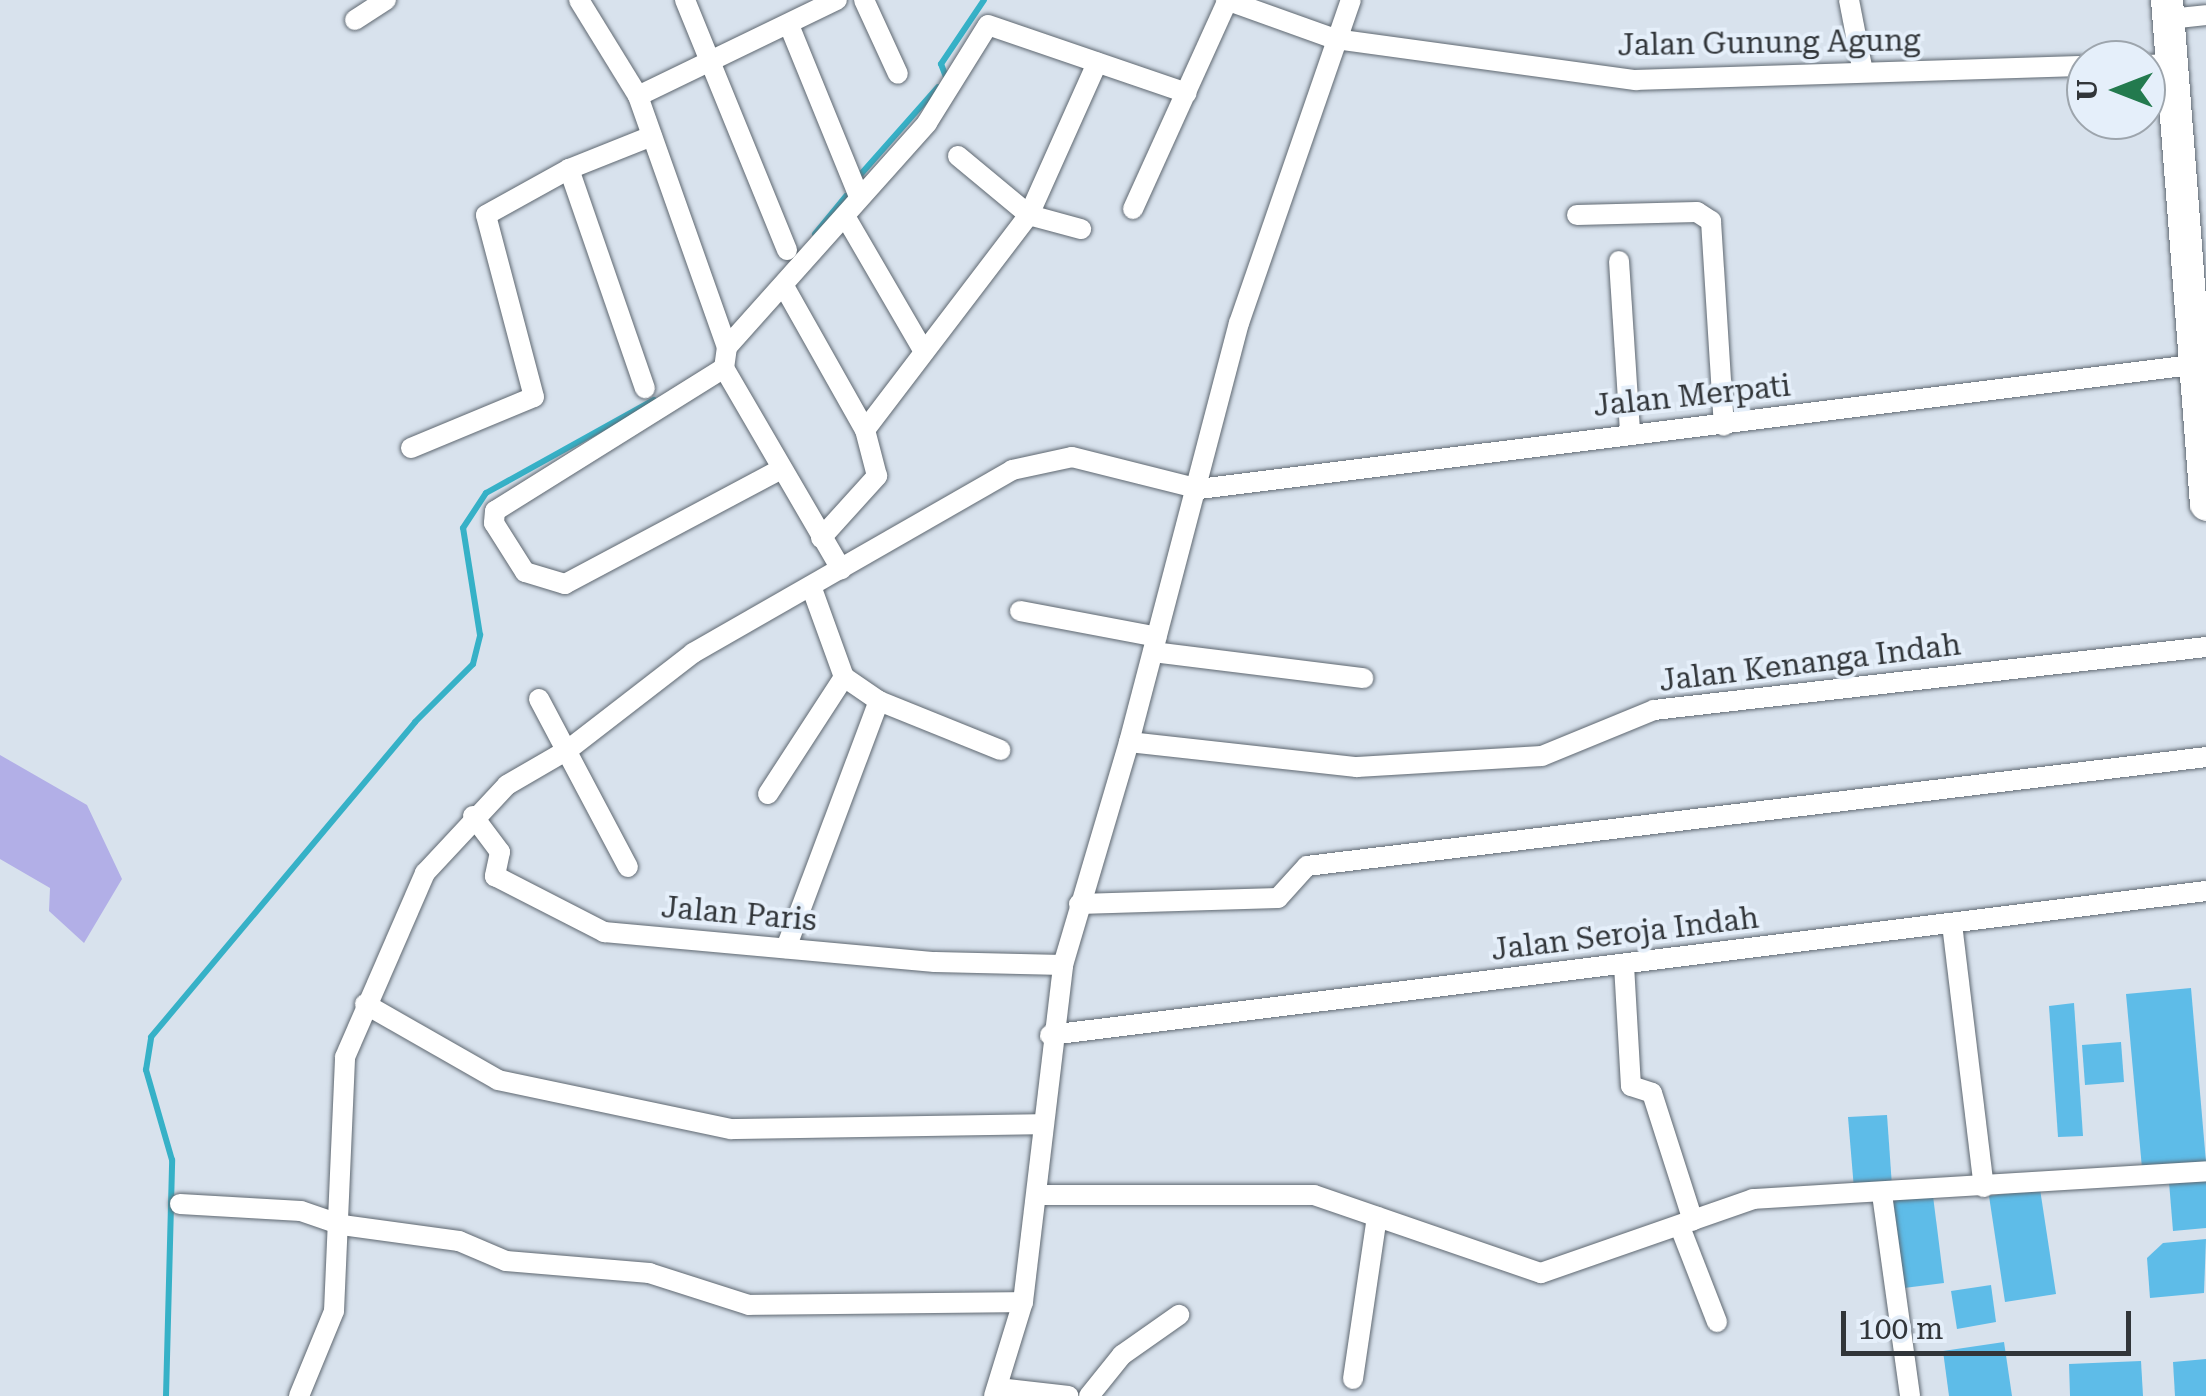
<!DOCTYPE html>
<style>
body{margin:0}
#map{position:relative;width:2206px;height:1396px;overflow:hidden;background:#d8e2ed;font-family:"Roboto Serif",serif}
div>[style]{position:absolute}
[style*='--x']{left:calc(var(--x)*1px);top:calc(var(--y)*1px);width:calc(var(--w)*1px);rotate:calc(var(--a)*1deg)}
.green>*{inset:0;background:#b2afe7}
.stream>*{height:6px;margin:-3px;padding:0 3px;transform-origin:3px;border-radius:3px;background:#36b1c7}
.building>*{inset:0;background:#5ebce8}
.roads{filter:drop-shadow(0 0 2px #5f6871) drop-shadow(0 0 2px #5f6871)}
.minor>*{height:20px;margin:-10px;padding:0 10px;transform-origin:10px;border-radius:10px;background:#fff}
.primary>*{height:32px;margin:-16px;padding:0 16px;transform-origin:16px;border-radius:16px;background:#fff}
span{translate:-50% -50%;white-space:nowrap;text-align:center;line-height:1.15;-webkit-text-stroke:8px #e5effa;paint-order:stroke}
.street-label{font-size:30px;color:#313539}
.north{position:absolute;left:2066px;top:40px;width:100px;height:100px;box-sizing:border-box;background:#e5effa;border:2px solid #9da5ad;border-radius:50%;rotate:270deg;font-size:28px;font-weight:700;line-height:40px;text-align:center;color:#313539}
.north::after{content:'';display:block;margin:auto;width:35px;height:45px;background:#237a4e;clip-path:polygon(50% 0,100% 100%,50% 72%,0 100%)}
.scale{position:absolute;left:1841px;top:1311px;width:290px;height:45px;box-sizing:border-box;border:5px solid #313539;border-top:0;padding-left:12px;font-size:30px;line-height:35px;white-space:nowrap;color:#313539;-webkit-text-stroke:8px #e5effa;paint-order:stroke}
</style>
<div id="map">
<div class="green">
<div style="clip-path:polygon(0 755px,87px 805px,122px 879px,84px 943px,49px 911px,50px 888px,0 859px)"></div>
</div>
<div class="stream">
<div style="--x:946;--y:77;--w:14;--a:-111"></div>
<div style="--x:941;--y:64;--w:77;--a:-56.1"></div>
<div style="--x:861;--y:174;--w:116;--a:-48.5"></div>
<div style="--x:815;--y:234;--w:49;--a:-50.8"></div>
<div style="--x:166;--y:1396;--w:236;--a:-88.5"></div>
<div style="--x:172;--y:1160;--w:94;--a:-106.1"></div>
<div style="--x:146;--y:1070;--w:33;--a:-81"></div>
<div style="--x:151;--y:1037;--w:411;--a:-50"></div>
<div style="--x:415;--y:722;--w:82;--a:-45"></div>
<div style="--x:473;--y:664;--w:30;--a:-76"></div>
<div style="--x:480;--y:635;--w:108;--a:-99"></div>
<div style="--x:463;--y:528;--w:42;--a:-56.7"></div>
<div style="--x:486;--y:493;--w:192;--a:-29"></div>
</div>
<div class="building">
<div style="clip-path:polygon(2191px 988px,2206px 1162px,2142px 1168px,2126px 994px)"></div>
<div style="clip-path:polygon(2074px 1003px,2083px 1136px,2058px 1137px,2049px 1006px)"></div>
<div style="clip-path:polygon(2121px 1042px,2124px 1082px,2085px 1085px,2082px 1045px)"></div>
<div style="clip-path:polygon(1887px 1115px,1892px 1186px,1854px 1189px,1848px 1117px)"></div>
<div style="clip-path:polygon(2206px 1179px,2206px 1228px,2173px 1231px,2169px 1182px)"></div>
<div style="clip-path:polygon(2040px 1189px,2056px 1294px,2005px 1302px,1989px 1196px)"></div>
<div style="clip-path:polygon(1933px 1196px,1944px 1283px,1896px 1289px,1885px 1201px)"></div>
<div style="clip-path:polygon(2206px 1239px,2204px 1293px,2150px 1298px,2147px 1258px,2163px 1243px)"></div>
<div style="clip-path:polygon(1991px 1285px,1996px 1322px,1957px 1329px,1951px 1291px)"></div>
<div style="clip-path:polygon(2004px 1342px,2012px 1396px,1949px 1396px,1943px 1351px)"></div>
<div style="clip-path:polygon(2206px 1359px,2206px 1396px,2175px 1396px,2173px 1362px)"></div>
<div style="clip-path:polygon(2141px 1361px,2143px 1396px,2070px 1396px,2069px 1364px)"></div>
</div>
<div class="roads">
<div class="minor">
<div style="--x:579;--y:0;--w:113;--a:58.4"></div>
<div style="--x:638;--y:96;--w:266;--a:70.5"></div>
<div style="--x:727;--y:347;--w:21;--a:98"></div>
<div style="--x:724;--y:368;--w:233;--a:59.8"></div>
<div style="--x:685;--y:0;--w:270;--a:67.8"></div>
<div style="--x:864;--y:0;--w:81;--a:65.3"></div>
<div style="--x:1226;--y:0;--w:116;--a:19.7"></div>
<div style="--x:1335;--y:39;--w:304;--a:7.8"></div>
<div style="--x:1636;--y:80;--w:450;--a:-1.8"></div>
<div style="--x:1849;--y:0;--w:73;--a:79"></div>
<div style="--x:2169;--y:19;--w:37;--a:-6"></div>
<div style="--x:355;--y:20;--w:37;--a:-33"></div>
<div style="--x:789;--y:25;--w:183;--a:67.8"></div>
<div style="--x:2146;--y:65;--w:27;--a:-2"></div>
<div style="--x:638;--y:96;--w:221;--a:-25.8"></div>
<div style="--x:958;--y:156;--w:92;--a:39.7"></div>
<div style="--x:1029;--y:215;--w:54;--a:15.1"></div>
<div style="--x:569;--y:169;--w:232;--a:70.9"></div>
<div style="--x:1133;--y:209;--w:230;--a:-65.6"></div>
<div style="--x:1577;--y:215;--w:120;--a:-1.4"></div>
<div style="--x:1697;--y:212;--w:17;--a:33"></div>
<div style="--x:1711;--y:221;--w:205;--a:86.4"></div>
<div style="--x:845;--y:216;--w:157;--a:59.8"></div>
<div style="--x:1619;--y:261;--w:171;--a:86.3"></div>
<div style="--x:785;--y:288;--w:163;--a:60.6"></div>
<div style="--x:727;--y:347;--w:300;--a:-48.2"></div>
<div style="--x:927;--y:123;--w:115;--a:-58.1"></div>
<div style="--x:988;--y:25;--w:210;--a:18.9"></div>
<div style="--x:724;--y:368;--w:270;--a:148"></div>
<div style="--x:495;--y:511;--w:12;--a:95"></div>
<div style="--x:494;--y:523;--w:58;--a:57.7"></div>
<div style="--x:525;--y:572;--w:42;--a:16.7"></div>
<div style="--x:565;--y:584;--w:242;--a:-28"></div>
<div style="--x:411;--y:448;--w:133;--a:-22.5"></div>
<div style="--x:534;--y:397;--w:188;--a:-104.8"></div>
<div style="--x:486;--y:215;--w:95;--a:-29"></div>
<div style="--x:569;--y:169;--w:89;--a:-21.7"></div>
<div style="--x:821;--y:538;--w:84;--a:-47.9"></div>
<div style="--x:877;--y:476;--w:48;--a:-104.6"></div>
<div style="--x:865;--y:430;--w:270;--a:-52.7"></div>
<div style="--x:1029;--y:215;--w:167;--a:-65.9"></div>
<div style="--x:811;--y:586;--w:97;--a:70.1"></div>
<div style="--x:844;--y:677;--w:42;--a:34.4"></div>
<div style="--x:879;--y:701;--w:131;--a:22"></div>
<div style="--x:1020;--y:611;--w:139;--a:10.7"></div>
<div style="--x:1153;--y:652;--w:212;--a:7.1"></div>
<div style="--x:539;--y:699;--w:190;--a:62.1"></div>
<div style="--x:1129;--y:742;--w:229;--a:6.3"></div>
<div style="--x:1357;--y:767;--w:185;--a:-3.4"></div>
<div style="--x:1542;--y:756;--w:121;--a:-22.3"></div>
<div style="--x:1654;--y:710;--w:556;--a:-6.51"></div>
<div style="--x:768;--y:794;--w:140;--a:-57"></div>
<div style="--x:473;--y:816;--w:45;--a:53.1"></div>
<div style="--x:500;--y:852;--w:25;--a:102"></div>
<div style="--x:495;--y:876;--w:123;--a:27.2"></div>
<div style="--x:604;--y:932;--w:332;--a:5.2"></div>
<div style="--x:935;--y:962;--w:128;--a:1.3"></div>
<div style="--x:1079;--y:904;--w:199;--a:-1.7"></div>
<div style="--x:1278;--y:898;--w:43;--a:-47.8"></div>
<div style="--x:1307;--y:866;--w:906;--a:-6.91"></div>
<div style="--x:1952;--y:924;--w:265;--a:83.1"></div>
<div style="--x:786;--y:948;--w:264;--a:-69.4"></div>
<div style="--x:1624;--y:965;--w:121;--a:86.7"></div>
<div style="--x:1631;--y:1086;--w:22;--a:18"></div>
<div style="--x:1652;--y:1093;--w:134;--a:72.2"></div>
<div style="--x:365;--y:1004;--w:153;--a:29.7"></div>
<div style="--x:498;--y:1080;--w:238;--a:11.9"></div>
<div style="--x:731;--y:1129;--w:312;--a:-0.9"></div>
<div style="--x:1050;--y:1035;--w:1165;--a:-7.1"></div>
<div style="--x:1882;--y:1194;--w:204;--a:82.1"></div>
<div style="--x:1040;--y:1195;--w:274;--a:0"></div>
<div style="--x:1314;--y:1195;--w:240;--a:19"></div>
<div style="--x:1541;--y:1273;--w:225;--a:-19.2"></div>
<div style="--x:1753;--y:1199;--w:454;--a:-3.5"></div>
<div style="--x:180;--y:1204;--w:121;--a:3.3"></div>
<div style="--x:301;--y:1211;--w:43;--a:18.9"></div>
<div style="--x:342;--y:1225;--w:118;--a:7.8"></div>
<div style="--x:459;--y:1241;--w:51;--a:23.1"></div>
<div style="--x:506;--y:1261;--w:144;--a:4.8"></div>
<div style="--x:649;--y:1273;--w:105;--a:17.7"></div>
<div style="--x:749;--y:1305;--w:274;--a:-0.6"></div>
<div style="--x:1680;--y:1227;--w:102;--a:68.7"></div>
<div style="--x:1353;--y:1379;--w:164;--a:-81.6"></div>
<div style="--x:998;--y:1388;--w:71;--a:6.4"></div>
<div style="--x:299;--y:1396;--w:92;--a:-67.6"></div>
<div style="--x:334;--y:1311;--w:254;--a:-87.5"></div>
<div style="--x:345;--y:1057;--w:201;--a:-66.5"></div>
<div style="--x:425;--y:873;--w:120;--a:-47"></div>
<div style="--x:507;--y:785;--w:72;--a:-30.1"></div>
<div style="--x:569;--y:749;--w:157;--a:-37.7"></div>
<div style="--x:693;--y:653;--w:368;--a:-29.8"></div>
<div style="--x:1012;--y:470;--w:61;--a:-12.2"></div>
<div style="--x:1072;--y:457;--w:131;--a:14.1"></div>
<div style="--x:1199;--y:489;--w:1001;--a:-7.12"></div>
<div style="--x:994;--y:1396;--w:98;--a:-72.9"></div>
<div style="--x:1023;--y:1302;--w:339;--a:-83.2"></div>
<div style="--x:1063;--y:965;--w:233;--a:-73.5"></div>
<div style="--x:1129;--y:742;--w:433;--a:-75.3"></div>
<div style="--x:1239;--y:323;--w:342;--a:-70.9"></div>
<div style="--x:1089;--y:1396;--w:53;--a:-51.2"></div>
<div style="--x:1122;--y:1355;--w:70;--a:-35.1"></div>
</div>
<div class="primary">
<div style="--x:2167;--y:0;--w:506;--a:85.58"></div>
</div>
</div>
<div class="street-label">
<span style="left:1769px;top:43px;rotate:-1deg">Jalan Gunung Agung</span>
<span style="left:1692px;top:396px;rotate:-6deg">Jalan Merpati</span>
<span style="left:1810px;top:663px;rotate:-7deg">Jalan Kenanga Indah</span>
<span style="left:739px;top:914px;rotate:5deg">Jalan Paris</span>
<span style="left:1625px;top:934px;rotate:-7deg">Jalan Seroja Indah</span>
</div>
<div class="north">U</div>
<div class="scale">100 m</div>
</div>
